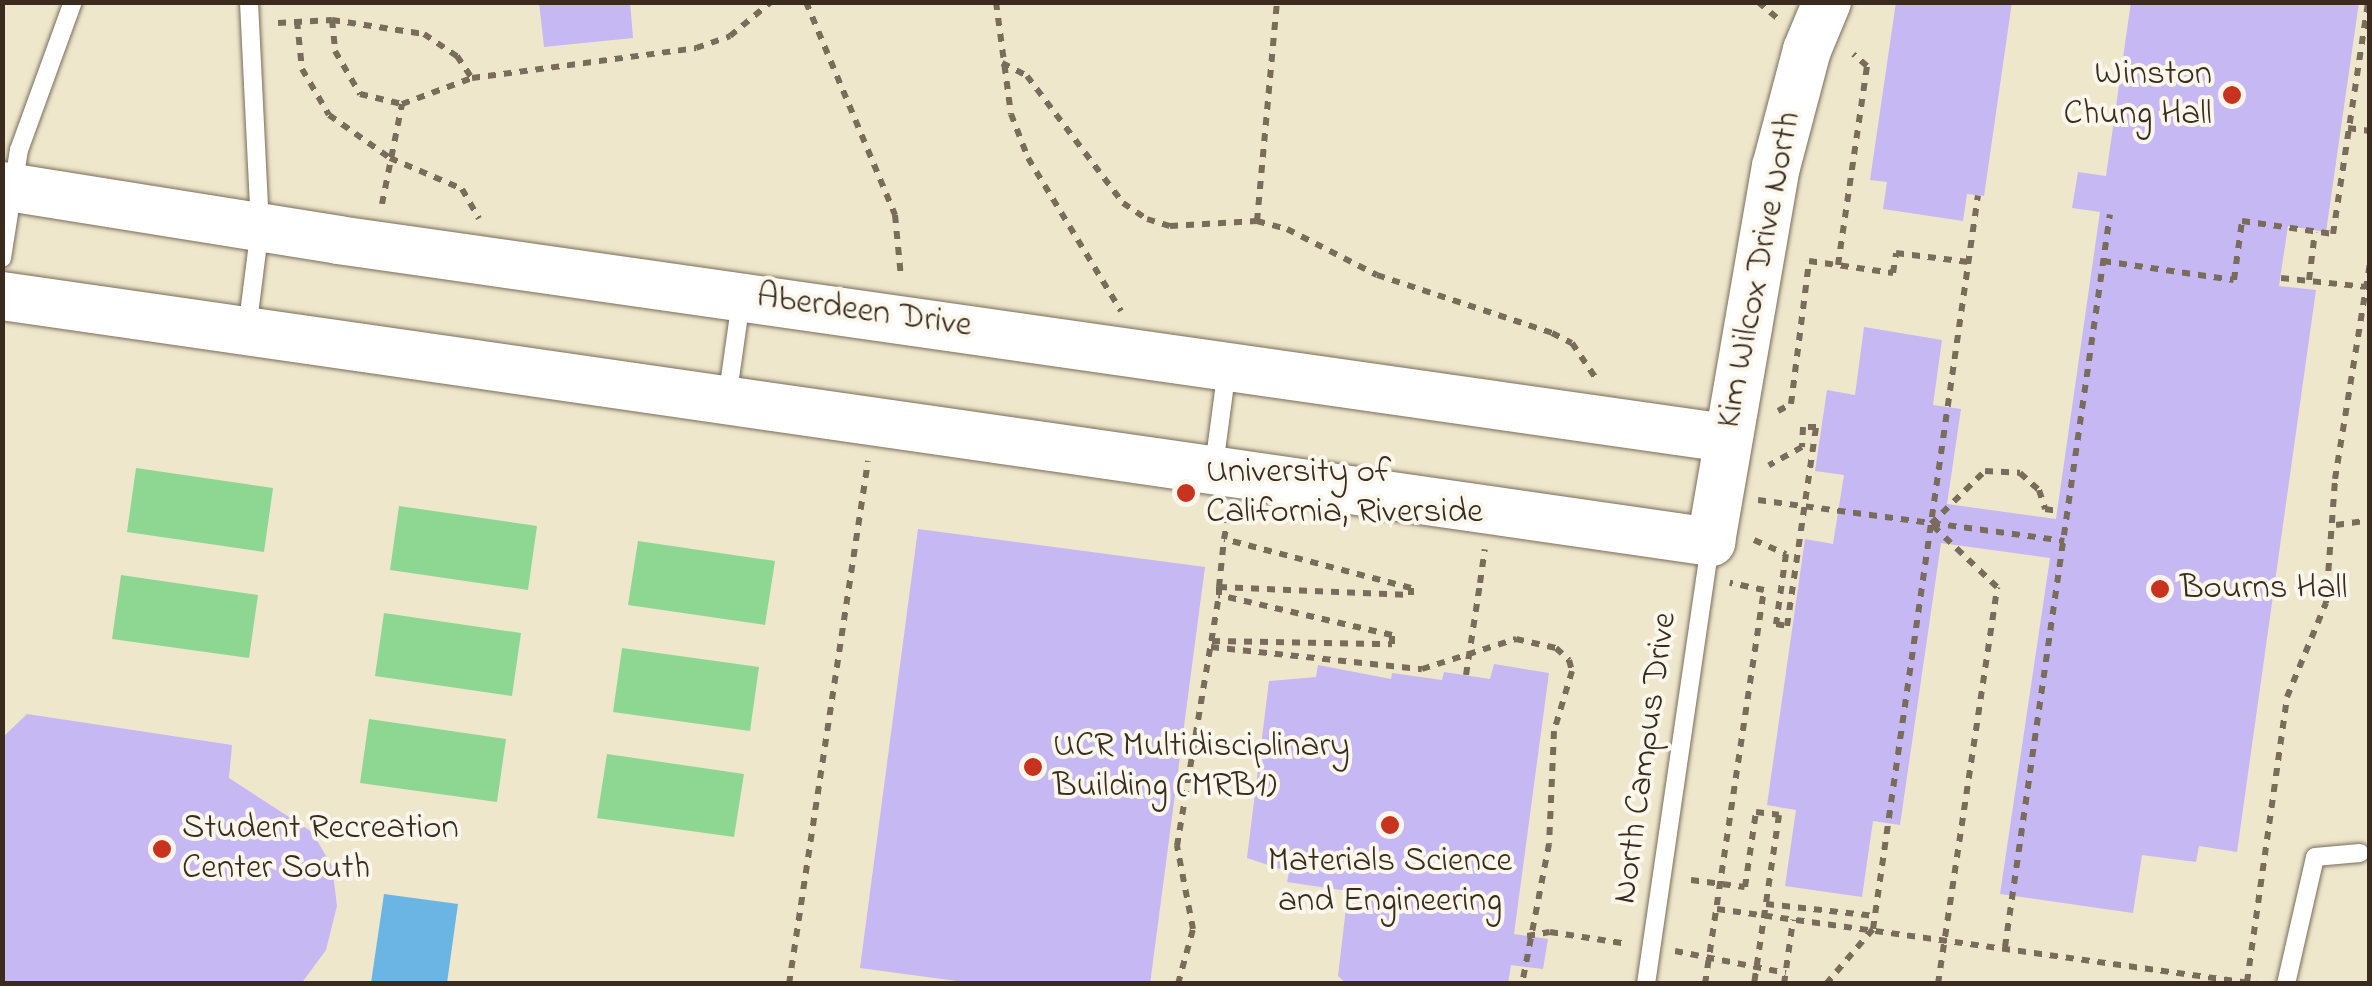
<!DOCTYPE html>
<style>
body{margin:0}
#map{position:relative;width:2372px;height:986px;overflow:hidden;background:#efe7cc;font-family:"Indie Flower",sans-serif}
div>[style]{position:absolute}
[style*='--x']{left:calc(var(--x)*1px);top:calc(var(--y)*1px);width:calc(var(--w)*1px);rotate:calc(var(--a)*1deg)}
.green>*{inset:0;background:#8ed792}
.water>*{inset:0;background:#6ab5e3}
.building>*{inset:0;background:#c5b8f3}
.path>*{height:6px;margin-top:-3px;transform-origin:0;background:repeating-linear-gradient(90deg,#7a6c5b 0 8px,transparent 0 16px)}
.roads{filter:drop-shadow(0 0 2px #7a6c5b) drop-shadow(0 0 2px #7a6c5b)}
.lane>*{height:18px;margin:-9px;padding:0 9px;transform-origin:9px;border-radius:9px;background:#fff}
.secondary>*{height:48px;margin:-24px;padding:0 24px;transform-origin:24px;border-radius:24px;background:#fff}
.path-bridge>*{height:6px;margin-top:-3px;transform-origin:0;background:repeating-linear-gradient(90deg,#7a6c5b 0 8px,transparent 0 16px)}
.dots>*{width:28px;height:28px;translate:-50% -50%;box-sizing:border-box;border:5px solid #fbf7ec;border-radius:50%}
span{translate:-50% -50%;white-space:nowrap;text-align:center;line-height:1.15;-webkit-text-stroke:8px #fbf7ec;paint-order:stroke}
.poi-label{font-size:35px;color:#3b2a1e}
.right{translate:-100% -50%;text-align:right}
.left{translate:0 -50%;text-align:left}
.street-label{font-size:35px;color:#3b2a1e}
.frame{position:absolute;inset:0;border:5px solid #3b2a1e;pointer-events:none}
</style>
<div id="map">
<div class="green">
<div style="clip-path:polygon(136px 468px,273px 488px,264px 552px,127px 532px)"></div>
<div style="clip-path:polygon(399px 506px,537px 526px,528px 590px,390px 570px)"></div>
<div style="clip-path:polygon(638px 541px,775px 561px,765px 625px,628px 605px)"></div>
<div style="clip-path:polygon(121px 575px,258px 595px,249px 658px,112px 639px)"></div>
<div style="clip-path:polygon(384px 613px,521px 633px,512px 696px,375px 676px)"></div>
<div style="clip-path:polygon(622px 648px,759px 667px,750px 731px,613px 712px)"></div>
<div style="clip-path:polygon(369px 719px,506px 739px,497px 802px,360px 783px)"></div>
<div style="clip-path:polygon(607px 754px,744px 774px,734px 837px,597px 818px)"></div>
</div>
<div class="water">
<div style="clip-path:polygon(384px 894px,458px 904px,447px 983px,371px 983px)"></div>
</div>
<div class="building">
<div style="clip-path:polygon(539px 2px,630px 2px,633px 38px,544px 47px)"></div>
<div style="clip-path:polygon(1896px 2px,2012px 2px,1984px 196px,1967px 194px,1963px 221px,1883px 209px,1887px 182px,1870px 180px)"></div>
<div style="clip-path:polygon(2131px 2px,2359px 2px,2326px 232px,2288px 226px,2279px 286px,2316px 290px,2237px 852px,2199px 846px,2196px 862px,2142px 855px,2133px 913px,2000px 894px,2050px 558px,1941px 543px,1900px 825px,1873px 821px,1862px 897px,1785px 886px,1796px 810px,1767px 805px,1805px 539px,1833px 544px,1844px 475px,1815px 471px,1827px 390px,1855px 395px,1864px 327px,1942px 340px,1933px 405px,1961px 409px,1947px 504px,2056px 519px,2100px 212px,2072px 208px,2078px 172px,2106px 176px)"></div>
<div style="clip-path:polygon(918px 529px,1205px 567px,1150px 984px,979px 984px,860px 968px)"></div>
<div style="clip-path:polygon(1494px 664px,1549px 673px,1514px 934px,1548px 939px,1543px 969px,1511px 965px,1508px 984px,1347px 984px,1338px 976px,1348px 891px,1287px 882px,1289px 872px,1247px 858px,1269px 681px,1316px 677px,1318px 665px,1391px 679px,1392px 673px,1442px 680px,1444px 672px,1490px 679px)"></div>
<div style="clip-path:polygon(27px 714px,232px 745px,229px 778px,312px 832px,332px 866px,337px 906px,326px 950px,301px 984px,2px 984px,2px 738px)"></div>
</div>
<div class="path">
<div style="--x:806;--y:2;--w:231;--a:67.3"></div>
<div style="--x:895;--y:215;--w:62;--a:84.5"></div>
<div style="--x:996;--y:2;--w:113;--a:82.4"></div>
<div style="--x:1011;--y:114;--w:47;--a:68.9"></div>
<div style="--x:1028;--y:158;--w:179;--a:58.7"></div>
<div style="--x:1758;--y:2;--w:25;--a:40"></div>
<div style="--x:332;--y:20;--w:31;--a:84"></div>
<div style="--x:335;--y:51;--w:50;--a:59.8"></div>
<div style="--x:360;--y:94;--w:43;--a:13.4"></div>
<div style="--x:402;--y:104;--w:75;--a:-20.4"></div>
<div style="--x:297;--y:21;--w:48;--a:84.1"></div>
<div style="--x:302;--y:69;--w:53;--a:59.6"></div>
<div style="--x:329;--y:115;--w:75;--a:35.2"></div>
<div style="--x:390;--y:158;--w:78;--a:23.3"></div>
<div style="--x:462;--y:189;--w:34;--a:60"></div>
<div style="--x:278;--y:23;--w:54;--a:-3.2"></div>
<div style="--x:332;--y:20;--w:93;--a:8.7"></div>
<div style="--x:424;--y:34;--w:40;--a:34"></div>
<div style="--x:457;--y:56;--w:27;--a:56"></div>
<div style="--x:472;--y:78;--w:226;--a:-7.6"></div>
<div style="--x:696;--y:48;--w:36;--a:-19"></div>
<div style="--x:730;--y:36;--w:53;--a:-39.7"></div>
<div style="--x:1002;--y:63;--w:28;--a:27"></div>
<div style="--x:1027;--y:76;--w:159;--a:52.9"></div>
<div style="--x:1123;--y:203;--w:29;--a:34"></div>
<div style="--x:1147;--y:219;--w:24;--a:17"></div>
<div style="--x:1170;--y:226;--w:87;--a:-3.3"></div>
<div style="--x:1257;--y:221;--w:31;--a:15"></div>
<div style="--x:1287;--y:229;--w:101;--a:27.1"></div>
<div style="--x:1377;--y:275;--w:184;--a:18.3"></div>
<div style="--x:1552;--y:333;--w:22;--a:27"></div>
<div style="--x:1572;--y:343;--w:41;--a:55.9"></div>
<div style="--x:2348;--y:128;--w:22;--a:8"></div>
<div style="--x:382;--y:204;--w:102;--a:-78.7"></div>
<div style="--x:1257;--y:221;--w:220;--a:-84.8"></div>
<div style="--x:2103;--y:261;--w:132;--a:8.3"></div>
<div style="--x:2234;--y:280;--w:60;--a:-82.3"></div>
<div style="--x:2242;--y:221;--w:92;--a:8.1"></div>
<div style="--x:2333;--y:234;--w:235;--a:-81.4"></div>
<div style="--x:1838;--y:265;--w:201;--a:-81.7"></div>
<div style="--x:1867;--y:66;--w:18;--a:-139"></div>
<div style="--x:2281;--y:278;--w:85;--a:6"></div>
<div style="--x:2309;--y:280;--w:48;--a:-82.9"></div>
<div style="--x:1778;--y:411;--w:15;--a:-28"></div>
<div style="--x:1791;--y:404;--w:144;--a:-82.8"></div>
<div style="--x:1809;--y:261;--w:85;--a:8.1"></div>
<div style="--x:1893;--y:273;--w:20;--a:-81"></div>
<div style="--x:1896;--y:253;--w:73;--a:7.1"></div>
<div style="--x:1758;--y:500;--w:309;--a:7.6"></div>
<div style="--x:2336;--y:525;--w:34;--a:-8"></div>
<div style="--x:1754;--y:540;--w:35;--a:24"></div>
<div style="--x:1786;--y:554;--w:71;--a:98.1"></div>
<div style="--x:1776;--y:624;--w:11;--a:10"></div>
<div style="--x:1787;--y:626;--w:201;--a:-81.7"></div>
<div style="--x:1816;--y:427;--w:13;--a:180"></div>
<div style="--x:1803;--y:427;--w:20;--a:93"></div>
<div style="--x:1802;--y:447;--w:38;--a:151"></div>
<div style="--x:1480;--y:583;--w:34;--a:-82"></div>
<div style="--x:1219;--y:587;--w:48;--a:-84.1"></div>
<div style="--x:1212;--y:641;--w:180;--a:1"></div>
<div style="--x:1392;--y:644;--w:9;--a:-90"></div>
<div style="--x:1392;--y:635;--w:178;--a:-167"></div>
<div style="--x:1219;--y:595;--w:8;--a:-90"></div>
<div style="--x:1219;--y:587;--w:192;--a:2.4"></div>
<div style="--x:1411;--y:595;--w:7;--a:-90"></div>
<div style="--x:1411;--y:588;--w:193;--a:-165.3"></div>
<div style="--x:1224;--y:539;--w:25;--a:-79"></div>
<div style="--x:1211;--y:647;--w:212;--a:6"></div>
<div style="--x:1422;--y:669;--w:99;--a:-17.7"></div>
<div style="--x:1516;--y:639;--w:41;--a:12.7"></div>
<div style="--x:1556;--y:648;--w:18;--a:43"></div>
<div style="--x:1569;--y:660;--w:11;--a:75"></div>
<div style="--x:1572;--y:671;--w:63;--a:106.7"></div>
<div style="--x:1554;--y:731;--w:113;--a:92.5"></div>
<div style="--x:1549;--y:844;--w:143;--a:100.9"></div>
<div style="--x:1691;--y:880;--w:54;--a:7.4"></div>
<div style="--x:1745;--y:887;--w:76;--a:-81.7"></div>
<div style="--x:1756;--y:812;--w:23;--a:7"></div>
<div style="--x:1779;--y:815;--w:171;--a:98.4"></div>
<div style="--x:1766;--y:904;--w:110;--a:6.3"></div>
<div style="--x:1717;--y:909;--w:545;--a:7.91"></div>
<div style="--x:1527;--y:936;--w:23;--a:-10"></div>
<div style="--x:1550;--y:932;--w:79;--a:8.7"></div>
<div style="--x:2005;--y:947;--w:740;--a:-81.85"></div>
<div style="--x:1675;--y:951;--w:113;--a:11.2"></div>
<div style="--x:2247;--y:982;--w:288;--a:-82"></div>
<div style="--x:2287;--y:697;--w:102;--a:-67.5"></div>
<div style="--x:2326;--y:603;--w:124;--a:-85.8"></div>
<div style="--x:2335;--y:479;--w:219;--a:-80.8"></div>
<div style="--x:789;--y:984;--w:529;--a:-81.41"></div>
<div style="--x:1178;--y:984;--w:57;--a:-74.7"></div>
<div style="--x:1193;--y:929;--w:85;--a:-100.9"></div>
<div style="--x:1177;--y:846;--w:254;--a:-80.5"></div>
<div style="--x:1705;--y:984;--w:398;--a:-81.5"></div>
<div style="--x:1764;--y:590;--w:35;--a:-168"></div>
<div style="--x:1784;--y:984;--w:65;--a:-82"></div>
<div style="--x:1826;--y:984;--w:72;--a:-49.5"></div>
<div style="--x:1873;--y:929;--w:741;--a:-81.86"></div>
<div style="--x:1938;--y:984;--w:401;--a:-81.5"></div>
<div style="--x:1997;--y:587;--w:91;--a:-136.3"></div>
<div style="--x:1931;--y:524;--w:76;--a:-44.5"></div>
<div style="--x:1985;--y:471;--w:35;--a:3"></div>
<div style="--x:2020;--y:473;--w:25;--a:42"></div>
<div style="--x:2039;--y:490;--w:20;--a:72"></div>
<div style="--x:2045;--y:509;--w:12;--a:9"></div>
</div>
<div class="roads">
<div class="lane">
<div style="--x:2;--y:258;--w:109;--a:-81.1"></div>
<div style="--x:19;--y:150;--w:158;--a:-70"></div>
<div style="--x:247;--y:330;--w:104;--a:-82.8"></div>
<div style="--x:260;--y:227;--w:225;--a:-92.8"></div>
<div style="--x:727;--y:399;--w:99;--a:-81.9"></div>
<div style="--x:1214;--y:466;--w:99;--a:-82.4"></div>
<div style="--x:1646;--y:984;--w:445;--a:-81.7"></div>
<div style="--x:2286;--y:984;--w:130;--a:-77.1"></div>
<div style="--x:2315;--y:857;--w:45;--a:-5.1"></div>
</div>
<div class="secondary">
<div style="--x:2;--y:186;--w:340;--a:9.1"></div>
<div style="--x:338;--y:240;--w:1402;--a:8.12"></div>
<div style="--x:2;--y:296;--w:1727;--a:8.19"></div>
<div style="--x:1711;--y:542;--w:381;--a:-80.2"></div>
<div style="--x:1776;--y:167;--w:121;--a:-75.2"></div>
<div style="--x:1807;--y:50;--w:52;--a:-67.4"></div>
</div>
</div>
<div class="path-bridge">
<div style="--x:1466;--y:675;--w:93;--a:-81.3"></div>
</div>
<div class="dots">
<div style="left:2232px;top:95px;background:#c8321e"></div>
<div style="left:1186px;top:493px;background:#c8321e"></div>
<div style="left:2160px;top:589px;background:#c8321e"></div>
<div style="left:1033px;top:767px;background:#c8321e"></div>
<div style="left:1390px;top:825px;background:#c8321e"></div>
<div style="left:162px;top:849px;background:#c8321e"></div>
</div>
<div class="poi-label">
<span class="right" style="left:2212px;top:95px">Winston<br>Chung Hall</span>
<span class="left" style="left:1206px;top:493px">University of<br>California, Riverside</span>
<span class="left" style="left:2180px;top:589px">Bourns Hall</span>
<span class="left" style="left:1053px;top:767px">UCR Multidisciplinary<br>Building (MRB1)</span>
<span class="left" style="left:182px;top:849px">Student Recreation<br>Center South</span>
<span style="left:1390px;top:882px">Materials Science<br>and Engineering</span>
</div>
<div class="street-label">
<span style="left:1760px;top:270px;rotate:-79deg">Kim Wilcox Drive North</span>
<span style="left:864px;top:312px;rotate:8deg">Aberdeen Drive</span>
<span style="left:1646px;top:758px;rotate:-82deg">North Campus Drive</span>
</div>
<div class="frame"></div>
</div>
